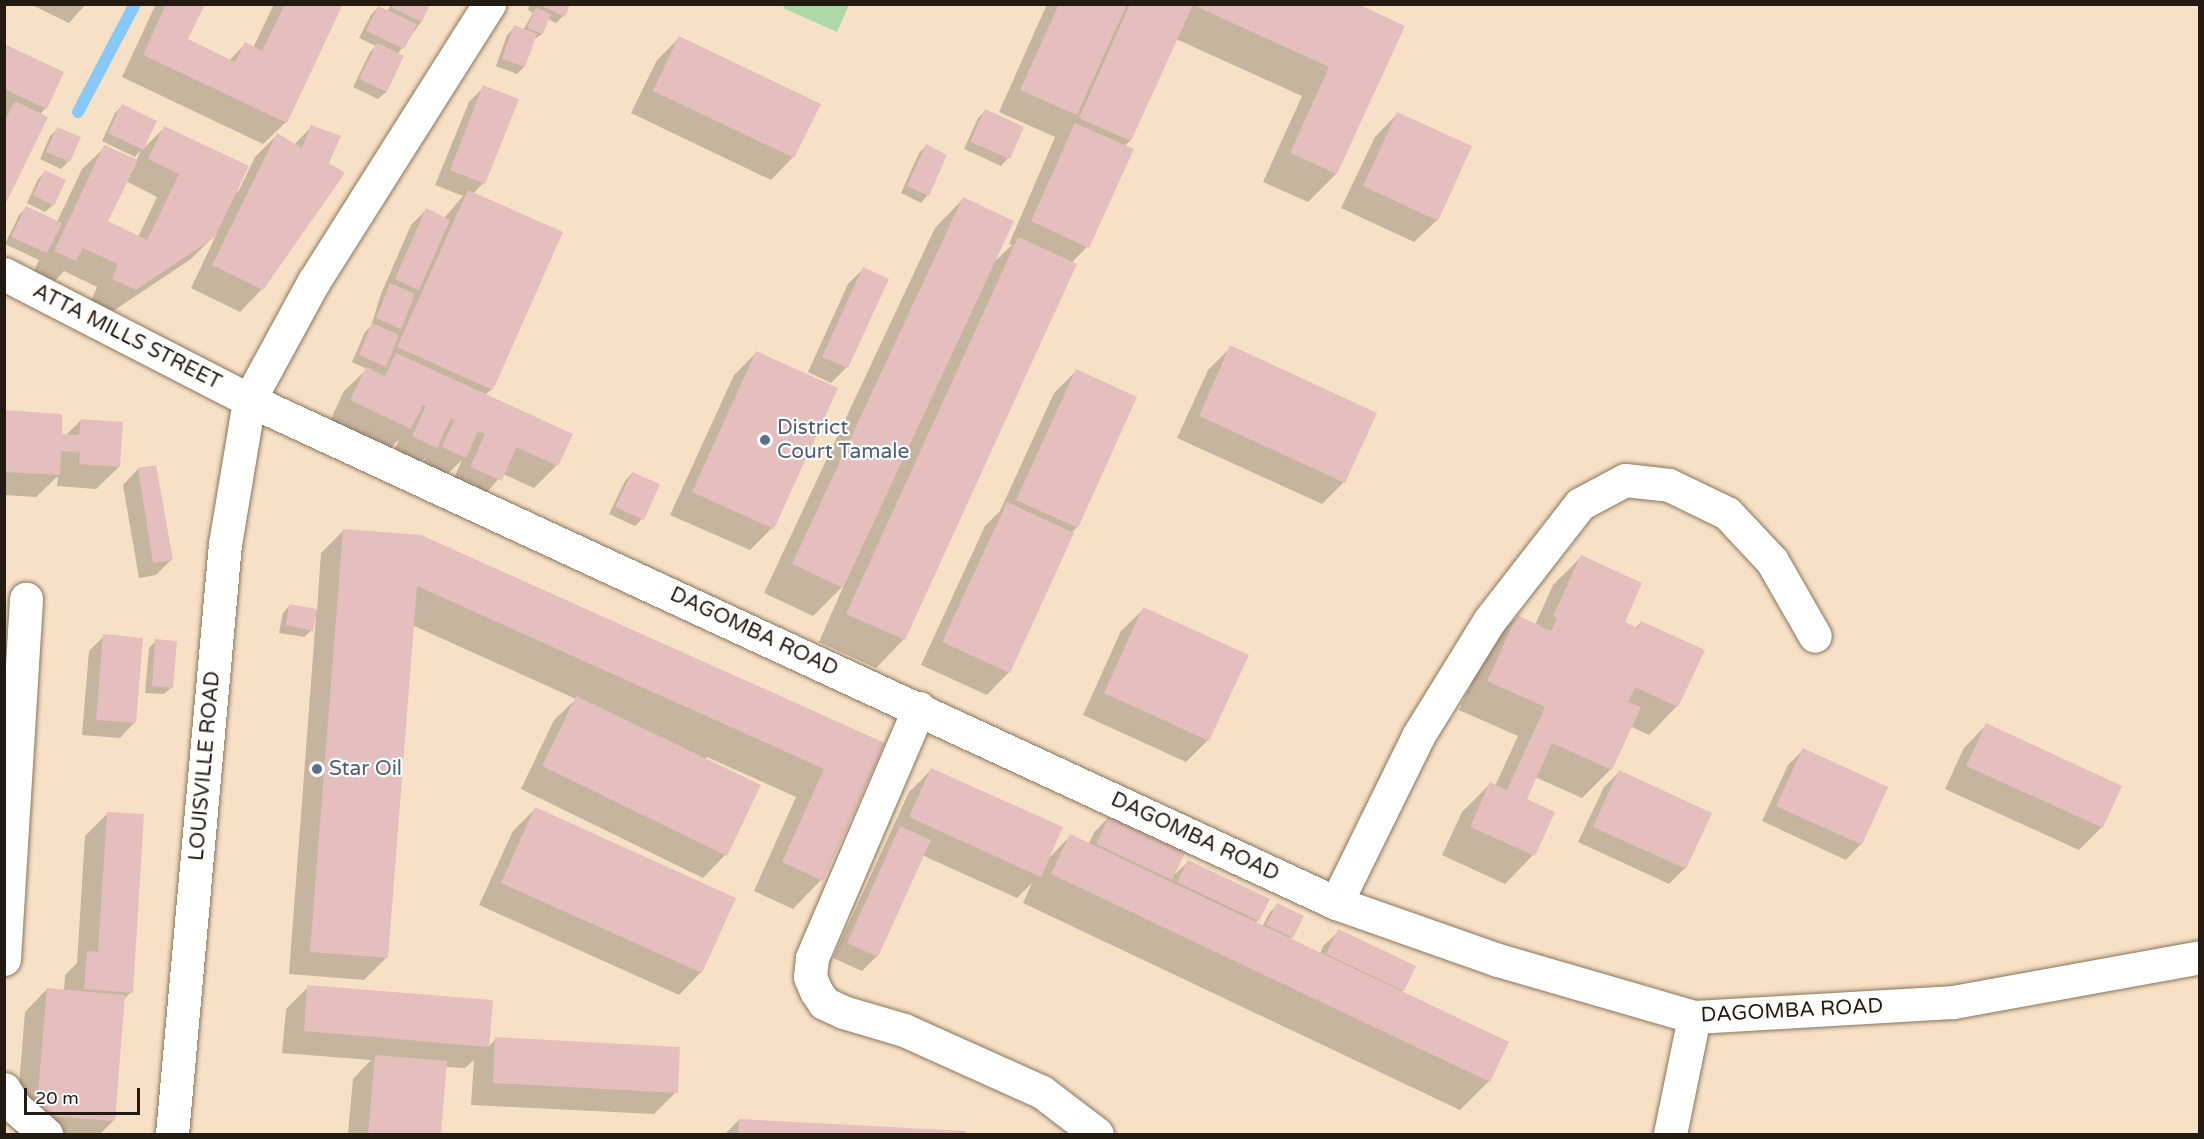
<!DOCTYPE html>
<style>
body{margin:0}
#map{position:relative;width:2204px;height:1139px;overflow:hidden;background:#f7e1c6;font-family:"Varela Round",sans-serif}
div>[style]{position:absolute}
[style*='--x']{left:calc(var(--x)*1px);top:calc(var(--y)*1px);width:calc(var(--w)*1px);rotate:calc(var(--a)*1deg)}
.green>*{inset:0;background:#acd9a7}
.shadow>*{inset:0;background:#0003}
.stream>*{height:12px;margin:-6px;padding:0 6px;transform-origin:6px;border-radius:6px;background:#87c8f9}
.building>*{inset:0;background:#e5bfbd}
.roads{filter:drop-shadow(0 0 2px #8a765d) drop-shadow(0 0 2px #8a765d)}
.minor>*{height:33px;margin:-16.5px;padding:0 16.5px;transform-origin:16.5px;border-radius:16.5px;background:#fff}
.dots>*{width:16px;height:16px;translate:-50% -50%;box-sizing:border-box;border:3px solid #fff;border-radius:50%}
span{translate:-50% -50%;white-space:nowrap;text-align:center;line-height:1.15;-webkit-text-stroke:4.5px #fff;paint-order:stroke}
.street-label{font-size:21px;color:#231b11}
.service-label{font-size:21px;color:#4e5e75}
.left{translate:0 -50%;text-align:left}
.frame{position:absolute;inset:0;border:6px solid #231b11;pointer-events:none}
.scale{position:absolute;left:24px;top:1088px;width:116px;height:27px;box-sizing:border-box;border:3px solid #231b11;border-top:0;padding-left:8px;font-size:18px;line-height:21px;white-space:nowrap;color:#231b11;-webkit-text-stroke:4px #fff;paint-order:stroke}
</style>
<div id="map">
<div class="green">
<div style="clip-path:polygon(785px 5px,785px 4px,849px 5px,837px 32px,783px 8px)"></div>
</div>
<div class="shadow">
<div style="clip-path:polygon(30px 4px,86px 4px,69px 23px)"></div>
<div style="clip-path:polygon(156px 4px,203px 4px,186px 40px,229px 61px,245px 44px,253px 48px,274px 4px,341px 4px,286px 122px,263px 144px,122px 77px)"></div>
<div style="clip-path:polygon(391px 4px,429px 4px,421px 22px,397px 55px,402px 57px,386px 92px,378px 99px,353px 87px,370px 52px,376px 46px,359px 38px,371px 15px,378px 7px,387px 12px)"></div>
<div style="clip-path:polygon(530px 4px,568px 4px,563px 16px,556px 23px,548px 19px,542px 34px,533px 40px,524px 67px,517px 74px,496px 66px,507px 35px,515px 27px,523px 30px,533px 13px,528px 10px)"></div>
<div style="clip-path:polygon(1047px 4px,1354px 4px,1336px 174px,1308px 202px,1263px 182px,1302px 96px,1176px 39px,1130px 141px,1124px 146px,1087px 247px,1071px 263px,904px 639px,876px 668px,819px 642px,844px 585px,813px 616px,764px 593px,935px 228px,963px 199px,993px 263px,1012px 245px,1009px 244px,1055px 137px,999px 112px)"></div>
<div style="clip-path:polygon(679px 38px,793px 157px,771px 180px,631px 113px,657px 60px)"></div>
<div style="clip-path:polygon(4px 46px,62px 73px,46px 108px,40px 114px,4px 204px)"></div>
<div style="clip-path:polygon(484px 87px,483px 183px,473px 194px,492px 389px,485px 395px,571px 434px,556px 466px,534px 488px,503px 474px,478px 502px,449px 489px,462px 460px,442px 479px,420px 469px,426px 457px,414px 469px,391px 459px,399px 439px,388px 451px,329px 423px,344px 391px,367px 369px,352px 362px,365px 332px,371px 326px,381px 294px,411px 225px,426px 210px,444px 218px,463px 196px,435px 185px,469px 102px)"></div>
<div style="clip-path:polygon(evenodd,122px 106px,143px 149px,164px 128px,238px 192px,255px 157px,277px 135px,294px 145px,312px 126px,262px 289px,240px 312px,191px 288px,217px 233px,191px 259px,113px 311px,91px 301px,97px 287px,64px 271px,53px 283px,33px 273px,39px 260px,5px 244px,19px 215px,26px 208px,57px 222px,82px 169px,105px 147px,136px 161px,141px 150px,135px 157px,102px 141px,115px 113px,122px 106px,126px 181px,157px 197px,138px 237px,106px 222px,126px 181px)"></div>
<div style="clip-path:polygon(985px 111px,1008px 158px,1001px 166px,964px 149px,978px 118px)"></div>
<div style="clip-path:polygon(1397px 114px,1437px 220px,1414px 242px,1341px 208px,1375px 137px)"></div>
<div style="clip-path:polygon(58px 129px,79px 138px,68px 162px,61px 169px,40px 159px,50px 136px)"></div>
<div style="clip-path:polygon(926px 146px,928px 195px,921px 203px,901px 193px,919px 153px)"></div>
<div style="clip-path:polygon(45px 172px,53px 205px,45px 212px,27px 203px,38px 179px)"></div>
<div style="clip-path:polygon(863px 269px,887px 280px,847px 367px,831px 383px,808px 372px,848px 284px)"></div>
<div style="clip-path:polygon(1231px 347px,1344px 482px,1322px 504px,1177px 438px,1208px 370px)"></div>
<div style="clip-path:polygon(756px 353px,772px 528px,750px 550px,670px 515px,734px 375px)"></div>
<div style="clip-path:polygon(1076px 371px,1077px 527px,1071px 533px,1009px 672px,987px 695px,921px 665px,985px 526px,1000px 511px,1054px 393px)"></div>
<div style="clip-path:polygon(4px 412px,60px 435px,66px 435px,81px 420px,119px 467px,96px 489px,57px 486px,58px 476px,36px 497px,4px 495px)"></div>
<div style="clip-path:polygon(138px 469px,171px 560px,156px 575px,139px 578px,123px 485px)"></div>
<div style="clip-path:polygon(632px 473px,642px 519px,635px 526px,609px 514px,625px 481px)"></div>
<div style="clip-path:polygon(344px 530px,883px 744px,821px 880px,793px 909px,754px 891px,796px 797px,707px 757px,706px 760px,759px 786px,725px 855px,703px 878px,521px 789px,554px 720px,576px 699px,412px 625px,387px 957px,364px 980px,289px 974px,316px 616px,312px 630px,304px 637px,279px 633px,283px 613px,290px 605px,317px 611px,321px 553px)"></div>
<div style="clip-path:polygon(1581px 557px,1623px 623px,1635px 628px,1641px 622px,1677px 706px,1649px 735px,1630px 726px,1611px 769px,1582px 798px,1535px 777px,1525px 800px,1553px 812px,1533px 855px,1505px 884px,1442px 855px,1462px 812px,1490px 784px,1495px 786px,1518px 736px,1459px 710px,1489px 645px,1517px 617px,1535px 625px,1553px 585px)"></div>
<div style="clip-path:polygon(1144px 609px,1208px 740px,1186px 762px,1083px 715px,1121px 631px)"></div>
<div style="clip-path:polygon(104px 636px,135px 722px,120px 738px,82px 735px,89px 651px)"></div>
<div style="clip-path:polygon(156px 641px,172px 687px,164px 694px,145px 693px,149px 648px)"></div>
<div style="clip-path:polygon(1986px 725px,2120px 786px,2101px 828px,2079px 850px,1945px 789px,1964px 748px)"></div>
<div style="clip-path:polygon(1803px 750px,1861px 844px,1846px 860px,1762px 821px,1788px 765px)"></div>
<div style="clip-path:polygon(931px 770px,1048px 859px,1070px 836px,1088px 845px,1095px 831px,1110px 816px,1171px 878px,1188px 862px,1258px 920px,1255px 924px,1262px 927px,1270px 912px,1277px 905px,1292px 937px,1289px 940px,1320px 954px,1323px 946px,1339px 931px,1403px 990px,1400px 993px,1489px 1081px,1460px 1110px,1023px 903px,1032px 883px,1017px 898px,922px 855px,877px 956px,862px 971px,833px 958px,909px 792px)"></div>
<div style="clip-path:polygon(1619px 772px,1710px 813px,1685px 868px,1669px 884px,1578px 842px,1604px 787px)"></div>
<div style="clip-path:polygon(535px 809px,701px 972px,679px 995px,479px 905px,513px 831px)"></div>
<div style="clip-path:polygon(107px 814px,131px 992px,123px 1000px,113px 1121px,100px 1134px,15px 1134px,25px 1012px,47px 989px,64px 991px,65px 975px,77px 963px,85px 836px)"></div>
<div style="clip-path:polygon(308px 987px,491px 1002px,488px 1047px,496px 1039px,676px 1092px,654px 1114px,471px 1105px,474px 1060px,465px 1068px,445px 1067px,440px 1134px,348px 1134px,353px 1079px,371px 1060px,282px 1053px,286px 1009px)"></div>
<div style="clip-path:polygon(739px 1120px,964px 1132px,964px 1134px,725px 1134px)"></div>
</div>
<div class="stream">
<div style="--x:78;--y:112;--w:122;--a:-62.2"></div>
</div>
<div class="building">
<div style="clip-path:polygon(166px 4px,205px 4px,188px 39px,235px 62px,245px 42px,262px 51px,285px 4px,343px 4px,287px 123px,143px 55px)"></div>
<div style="clip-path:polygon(393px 4px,430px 4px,422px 22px,392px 8px)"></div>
<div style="clip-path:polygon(538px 4px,570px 4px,565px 17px)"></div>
<div style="clip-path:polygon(1059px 4px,1127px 4px,1077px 115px,1020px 90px)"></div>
<div style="clip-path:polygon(1130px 4px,1358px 4px,1405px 26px,1337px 174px,1290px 153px,1329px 67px,1193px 5px,1131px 141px,1079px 118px)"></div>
<div style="clip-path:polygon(378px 6px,417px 24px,404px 49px,366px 31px)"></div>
<div style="clip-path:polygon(536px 8px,551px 14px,543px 34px,527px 28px)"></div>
<div style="clip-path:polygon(514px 25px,537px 34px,525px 67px,502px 59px)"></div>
<div style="clip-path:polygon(679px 36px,821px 104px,794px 158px,653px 91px)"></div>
<div style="clip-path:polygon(377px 43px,404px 56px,387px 92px,359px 79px)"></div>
<div style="clip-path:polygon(4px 44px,64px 72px,47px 109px,4px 89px)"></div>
<div style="clip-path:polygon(483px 85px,519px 99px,485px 184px,450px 170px)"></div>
<div style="clip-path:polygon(15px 101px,48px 117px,4px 207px,4px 122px)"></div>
<div style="clip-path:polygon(122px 104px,157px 121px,143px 150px,108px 133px)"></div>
<div style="clip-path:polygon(985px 109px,1024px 127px,1010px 159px,970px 142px)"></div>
<div style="clip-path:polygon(1397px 112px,1472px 146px,1438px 221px,1363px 186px)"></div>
<div style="clip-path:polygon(1075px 123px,1134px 149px,1089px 248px,1031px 221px)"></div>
<div style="clip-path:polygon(311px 125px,341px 136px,329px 163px,345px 173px,263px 290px,212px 265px,277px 133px,302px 148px)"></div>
<div style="clip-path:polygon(164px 126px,249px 166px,215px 237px,136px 290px,112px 279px,118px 264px,83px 248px,76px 261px,54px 251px,104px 145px,138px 160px,108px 221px,147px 240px,179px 174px,148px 159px)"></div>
<div style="clip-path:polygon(57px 127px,81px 137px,70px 162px,46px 152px)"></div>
<div style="clip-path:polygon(926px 144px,947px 155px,929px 196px,907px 186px)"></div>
<div style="clip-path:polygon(45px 170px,66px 180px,54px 206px,33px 195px)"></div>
<div style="clip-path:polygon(468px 190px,563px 232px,493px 390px,397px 347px)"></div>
<div style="clip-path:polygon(963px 197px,1014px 221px,843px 588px,792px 564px)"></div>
<div style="clip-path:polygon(26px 206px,62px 223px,47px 253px,11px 237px)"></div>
<div style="clip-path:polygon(426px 208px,450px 220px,419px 290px,395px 279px)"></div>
<div style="clip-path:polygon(1018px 237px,1077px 264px,905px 640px,846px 614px)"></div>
<div style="clip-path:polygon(863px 267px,889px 279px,848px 368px,822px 357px)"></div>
<div style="clip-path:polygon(390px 283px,415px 294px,401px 329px,376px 318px)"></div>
<div style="clip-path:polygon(372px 323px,399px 335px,386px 367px,359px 355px)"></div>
<div style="clip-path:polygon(1230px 345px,1377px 413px,1345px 483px,1199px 416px)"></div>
<div style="clip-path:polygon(756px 351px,838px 388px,774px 529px,692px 492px)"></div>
<div style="clip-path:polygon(396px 353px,573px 434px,558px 466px,516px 447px,502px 481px,470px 467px,485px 434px,478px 431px,466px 458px,442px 447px,454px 420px,451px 418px,437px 448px,412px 436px,426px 406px,423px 405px,411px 429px,350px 400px,366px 367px,385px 376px)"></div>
<div style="clip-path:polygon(1076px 369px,1137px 397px,1078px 528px,1016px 500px)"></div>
<div style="clip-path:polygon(4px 410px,62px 414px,62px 434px,79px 435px,81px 419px,123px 422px,120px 467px,79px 464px,80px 452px,61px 451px,60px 475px,4px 472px)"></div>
<div style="clip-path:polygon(156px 465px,173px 560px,153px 563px,138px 468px)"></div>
<div style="clip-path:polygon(632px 472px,660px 484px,644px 520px,615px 507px)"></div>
<div style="clip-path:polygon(1007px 502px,1074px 533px,1010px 673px,942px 642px)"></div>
<div style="clip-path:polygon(343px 529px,421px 535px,885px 743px,823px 881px,782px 862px,824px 769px,417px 586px,388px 958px,310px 952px)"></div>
<div style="clip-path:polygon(1581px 555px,1642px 583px,1625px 622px,1638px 628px,1641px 621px,1705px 650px,1678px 707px,1635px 687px,1628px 702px,1641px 707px,1612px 770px,1552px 743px,1527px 799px,1555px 812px,1535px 856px,1470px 827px,1490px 782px,1507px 790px,1545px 707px,1487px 681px,1517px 615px,1551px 631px,1557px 618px,1553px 616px)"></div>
<div style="clip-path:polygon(289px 604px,317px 609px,313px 631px,286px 625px)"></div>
<div style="clip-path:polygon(1143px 607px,1249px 655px,1209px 741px,1104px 693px)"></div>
<div style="clip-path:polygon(103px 634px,143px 638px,136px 723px,96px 720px)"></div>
<div style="clip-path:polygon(155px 639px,177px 641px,173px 688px,152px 686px)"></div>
<div style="clip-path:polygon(576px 696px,761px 785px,727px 856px,542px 766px)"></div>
<div style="clip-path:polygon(1986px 723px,2122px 786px,2103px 828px,1966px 766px)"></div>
<div style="clip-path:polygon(1803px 748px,1888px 787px,1862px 845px,1776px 806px)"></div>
<div style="clip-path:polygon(931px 768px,1063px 827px,1041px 877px,909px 817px)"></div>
<div style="clip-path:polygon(1619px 770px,1712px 813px,1686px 869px,1593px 827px)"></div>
<div style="clip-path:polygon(535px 807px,736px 898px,702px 973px,501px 883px)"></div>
<div style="clip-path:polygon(107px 812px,144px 814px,133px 993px,84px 989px,87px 951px,98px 952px)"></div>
<div style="clip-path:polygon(1110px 814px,1186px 851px,1172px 880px,1096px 844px)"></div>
<div style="clip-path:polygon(900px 826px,931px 840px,878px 957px,847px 943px)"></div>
<div style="clip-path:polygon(1070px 834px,1509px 1042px,1490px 1082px,1051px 874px)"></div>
<div style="clip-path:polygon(1188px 860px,1270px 899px,1259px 921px,1177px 882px)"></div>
<div style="clip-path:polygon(1277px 903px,1304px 916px,1293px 938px,1266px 925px)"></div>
<div style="clip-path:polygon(1338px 929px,1416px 966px,1404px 991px,1326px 954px)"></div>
<div style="clip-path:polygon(307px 985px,493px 1000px,489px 1047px,304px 1031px)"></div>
<div style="clip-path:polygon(47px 988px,125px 995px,115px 1121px,36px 1115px)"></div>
<div style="clip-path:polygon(495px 1037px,680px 1047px,678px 1093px,493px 1083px)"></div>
<div style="clip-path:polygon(375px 1055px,447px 1061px,441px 1134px,368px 1134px)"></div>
<div style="clip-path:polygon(739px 1119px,966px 1131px,966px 1134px,738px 1134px)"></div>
</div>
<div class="roads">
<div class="minor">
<div style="--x:4;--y:274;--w:276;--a:27.2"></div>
<div style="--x:249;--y:400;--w:1198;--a:24.83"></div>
<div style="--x:1336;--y:903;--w:172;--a:19.4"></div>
<div style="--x:1498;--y:960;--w:204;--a:16.2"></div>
<div style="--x:1694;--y:1017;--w:259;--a:-3.3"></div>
<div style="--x:1953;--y:1002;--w:251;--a:-10.3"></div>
<div style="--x:919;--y:708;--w:272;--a:113.2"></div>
<div style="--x:812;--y:958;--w:19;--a:96"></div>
<div style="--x:810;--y:977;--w:15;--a:67"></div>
<div style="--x:816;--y:991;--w:14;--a:56"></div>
<div style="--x:824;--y:1003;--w:21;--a:25"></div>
<div style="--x:843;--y:1012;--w:64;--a:16.4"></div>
<div style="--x:904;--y:1030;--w:151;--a:24.2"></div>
<div style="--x:1042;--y:1092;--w:69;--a:37.4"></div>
<div style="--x:1336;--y:903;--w:186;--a:-63.8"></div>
<div style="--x:1418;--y:736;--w:135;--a:-58.3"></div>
<div style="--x:1489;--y:621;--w:148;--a:-52.1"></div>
<div style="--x:1580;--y:504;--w:51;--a:-28.1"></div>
<div style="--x:1625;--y:480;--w:44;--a:6.5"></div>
<div style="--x:1669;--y:485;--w:64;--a:25.8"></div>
<div style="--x:1727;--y:513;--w:66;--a:46.8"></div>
<div style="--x:1772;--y:561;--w:86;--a:60.2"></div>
<div style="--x:4;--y:959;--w:361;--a:-86.5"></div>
<div style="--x:4;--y:1089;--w:22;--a:58"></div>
<div style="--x:16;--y:1108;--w:40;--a:41"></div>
<div style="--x:172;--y:1134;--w:592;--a:-84.87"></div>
<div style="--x:225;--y:544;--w:146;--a:-80.5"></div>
<div style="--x:249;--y:400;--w:136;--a:-61.4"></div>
<div style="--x:314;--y:281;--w:328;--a:-57.7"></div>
<div style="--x:1670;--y:1134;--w:119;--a:-78.4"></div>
</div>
</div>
<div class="dots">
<div style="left:765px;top:440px;background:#5c6f8a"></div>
<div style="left:317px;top:769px;background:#5c6f8a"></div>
</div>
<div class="street-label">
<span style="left:127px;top:337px;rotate:27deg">ATTA MILLS STREET</span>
<span style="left:754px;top:632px;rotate:25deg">DAGOMBA ROAD</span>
<span style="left:205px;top:766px;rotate:-85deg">LOUISVILLE ROAD</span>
<span style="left:1195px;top:837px;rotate:25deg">DAGOMBA ROAD</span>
<span style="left:1792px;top:1011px;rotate:-3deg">DAGOMBA ROAD</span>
</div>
<div class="service-label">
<span class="left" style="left:777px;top:440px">District<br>Court Tamale</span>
<span class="left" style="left:329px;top:769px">Star Oil</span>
</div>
<div class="frame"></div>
<div class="scale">20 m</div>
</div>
